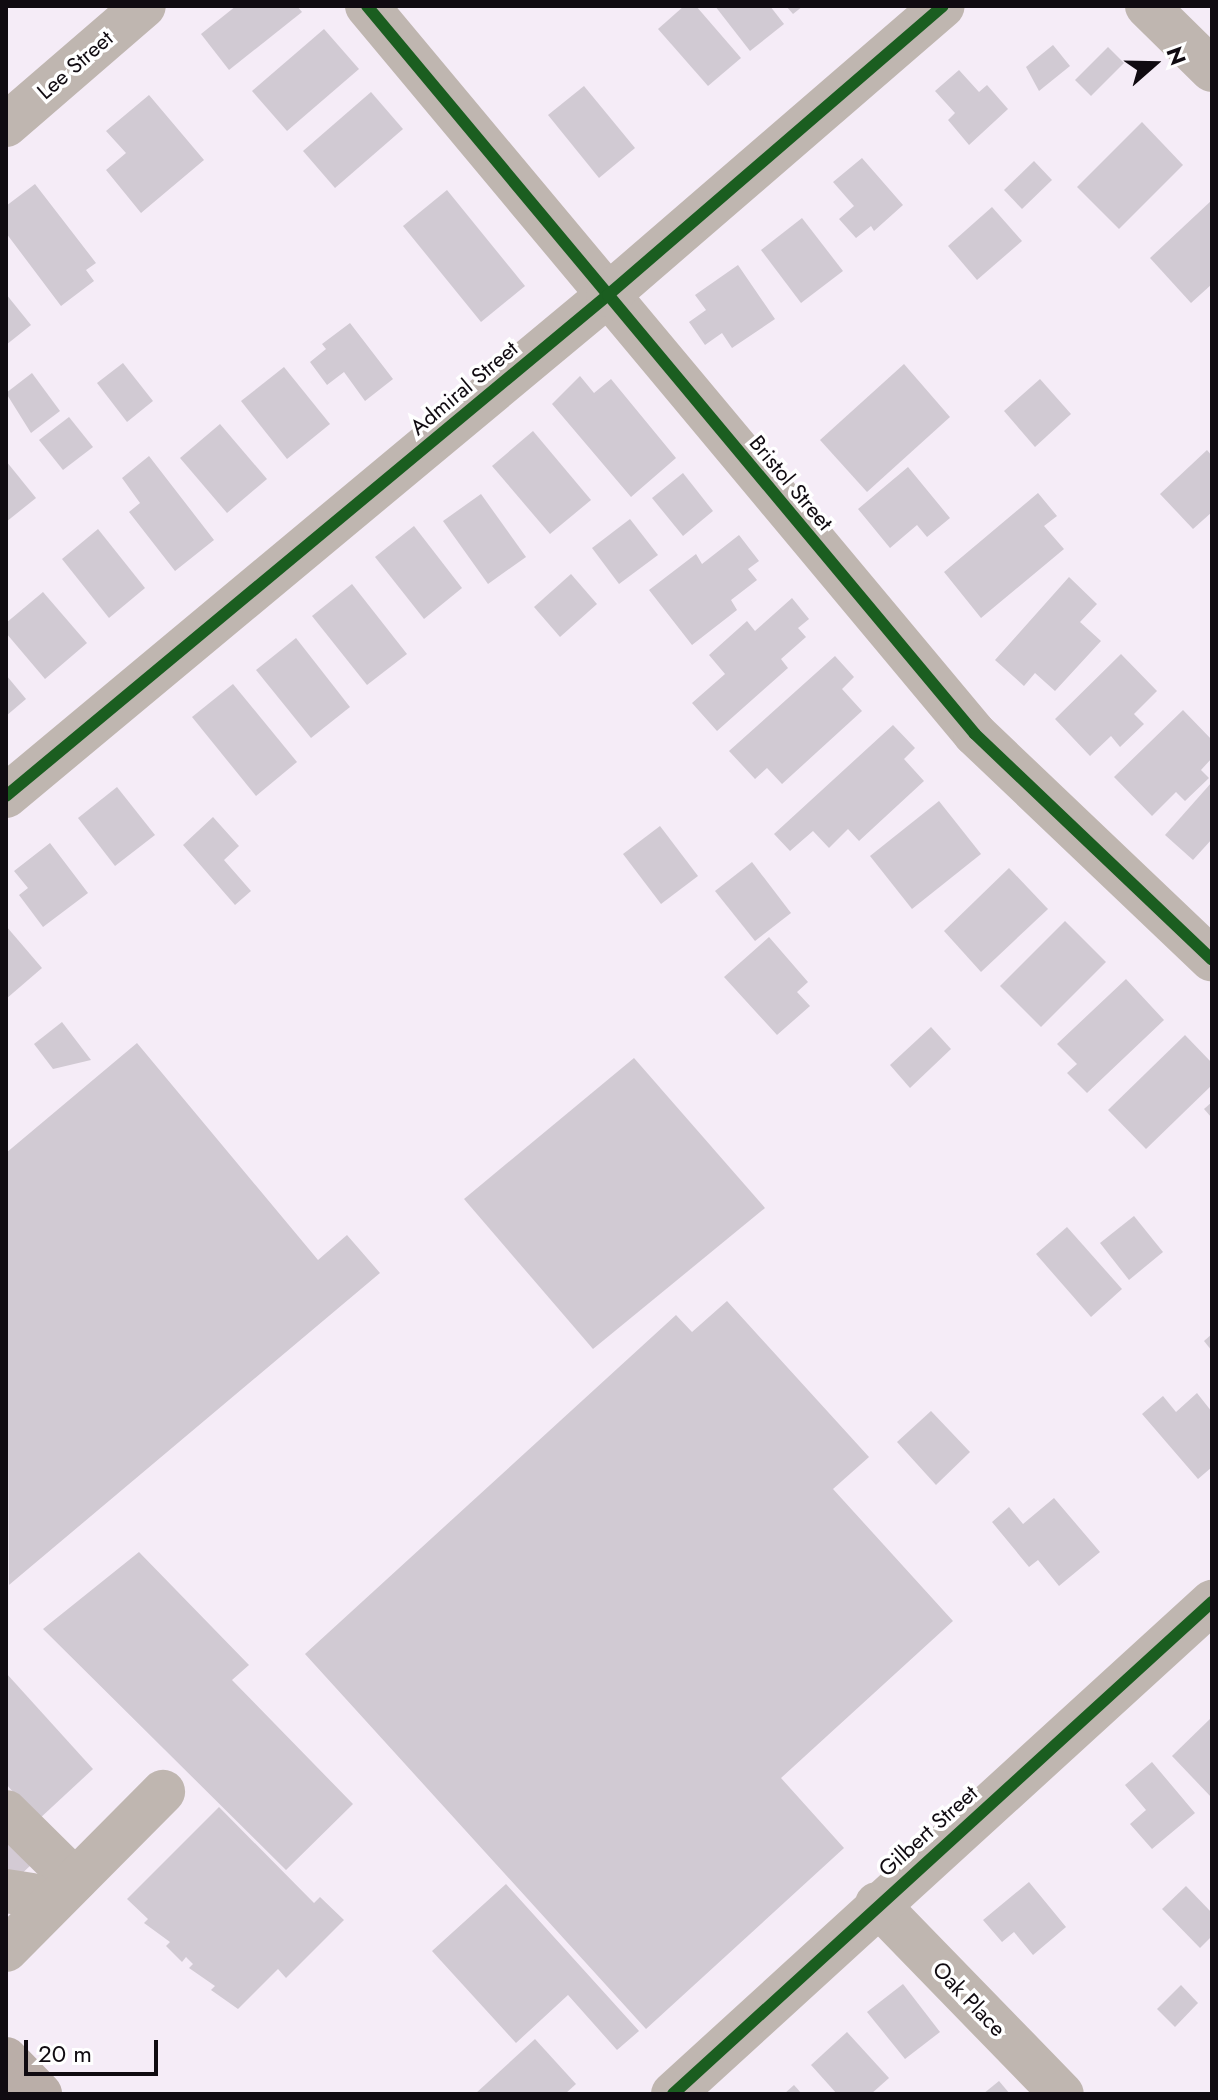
<!DOCTYPE html>
<style>
body{margin:0}
#map{position:relative;width:1218px;height:2100px;overflow:hidden;background:#f5ecf7;font-family:Jost,sans-serif}
div>[style]{position:absolute}
[style*='--x']{left:calc(var(--x)*1px);top:calc(var(--y)*1px);width:calc(var(--w)*1px);rotate:calc(var(--a)*1deg)}
.building>*{inset:0;background:#d1cad3}
.minor-tunnel>*{height:44px;margin-top:-22px;transform-origin:0;background:repeating-linear-gradient(90deg,#d3cad4 0 44px,transparent 0 66px)}
.minor>*{height:44px;margin:-22px;padding:0 22px;transform-origin:22px;border-radius:22px;background:#bfb6b0}
.major>*{height:44px;margin:-22px;padding:0 22px;transform-origin:22px;border-radius:22px;background:#baaea8}
.cycleway>*{height:12px;margin:-6px;padding:0 6px;transform-origin:6px;border-radius:6px;background:#1b5e20}
span{translate:-50% -50%;white-space:nowrap;text-align:center;line-height:1.15;-webkit-text-stroke:7px #fff;paint-order:stroke}
.street-label{font-size:22px;color:#100b11}
.frame{position:absolute;inset:0;border:8px solid #100b11;pointer-events:none}
.north{position:absolute;left:1114px;top:24px;width:80px;height:80px;-webkit-text-stroke:6px #fff;paint-order:stroke;rotate:70deg;font-size:22px;font-weight:700;line-height:32px;text-align:center;color:#100b11}
.north::after{content:'';display:block;margin:auto;width:28px;height:36px;background:#100b11;clip-path:polygon(50% 0,100% 100%,50% 72%,0 100%)}
.scale{position:absolute;left:24px;top:2040px;width:134px;height:36px;box-sizing:border-box;border:4px solid #100b11;border-top:0;padding-left:10px;font-size:24px;line-height:28px;white-space:nowrap;color:#100b11;-webkit-text-stroke:6px #fff;paint-order:stroke}
</style>
<div id="map">
<div class="building">
<div style="clip-path:polygon(236px 6px,297px 6px,302px 12px,229px 70px,201px 34px)"></div>
<div style="clip-path:polygon(684px 6px,696px 6px,741px 58px,708px 86px,658px 29px)"></div>
<div style="clip-path:polygon(715px 6px,770px 6px,784px 24px,750px 51px)"></div>
<div style="clip-path:polygon(786px 6px,803px 6px,793px 14px)"></div>
<div style="clip-path:polygon(324px 29px,359px 69px,287px 131px,252px 91px)"></div>
<div style="clip-path:polygon(1053px 45px,1070px 66px,1039px 91px,1026px 67px)"></div>
<div style="clip-path:polygon(1108px 47px,1124px 63px,1091px 96px,1075px 80px)"></div>
<div style="clip-path:polygon(959px 70px,979px 92px,987px 85px,1008px 109px,969px 145px,948px 120px,955px 113px,935px 91px)"></div>
<div style="clip-path:polygon(584px 86px,635px 148px,599px 178px,548px 115px)"></div>
<div style="clip-path:polygon(371px 92px,403px 129px,335px 188px,303px 151px)"></div>
<div style="clip-path:polygon(149px 95px,204px 160px,141px 213px,106px 170px,126px 153px,106px 131px)"></div>
<div style="clip-path:polygon(1142px 122px,1183px 165px,1119px 229px,1077px 187px)"></div>
<div style="clip-path:polygon(862px 158px,903px 205px,874px 231px,871px 226px,856px 238px,839px 219px,854px 206px,833px 182px)"></div>
<div style="clip-path:polygon(1034px 161px,1052px 180px,1022px 209px,1004px 190px)"></div>
<div style="clip-path:polygon(35px 184px,96px 263px,86px 270px,94px 281px,61px 306px,6px 233px,6px 206px)"></div>
<div style="clip-path:polygon(447px 190px,525px 286px,481px 322px,403px 226px)"></div>
<div style="clip-path:polygon(1212px 200px,1212px 284px,1191px 303px,1150px 258px)"></div>
<div style="clip-path:polygon(992px 207px,1022px 241px,977px 280px,948px 246px)"></div>
<div style="clip-path:polygon(802px 218px,843px 271px,801px 303px,761px 250px)"></div>
<div style="clip-path:polygon(738px 265px,775px 319px,732px 348px,722px 333px,705px 345px,689px 322px,706px 310px,695px 295px)"></div>
<div style="clip-path:polygon(6px 294px,31px 325px,6px 345px)"></div>
<div style="clip-path:polygon(350px 323px,393px 379px,365px 401px,344px 372px,327px 385px,310px 362px,326px 349px,322px 344px)"></div>
<div style="clip-path:polygon(123px 363px,153px 401px,127px 422px,97px 383px)"></div>
<div style="clip-path:polygon(904px 364px,950px 417px,867px 492px,820px 440px)"></div>
<div style="clip-path:polygon(284px 367px,330px 424px,287px 459px,241px 401px)"></div>
<div style="clip-path:polygon(32px 373px,60px 411px,31px 433px,6px 393px)"></div>
<div style="clip-path:polygon(580px 376px,594px 393px,611px 379px,676px 458px,631px 497px,552px 404px)"></div>
<div style="clip-path:polygon(1040px 379px,1071px 414px,1035px 447px,1004px 411px)"></div>
<div style="clip-path:polygon(69px 417px,93px 447px,63px 470px,39px 440px)"></div>
<div style="clip-path:polygon(220px 424px,267px 479px,227px 513px,180px 458px)"></div>
<div style="clip-path:polygon(533px 431px,591px 500px,550px 534px,492px 466px)"></div>
<div style="clip-path:polygon(1207px 450px,1212px 456px,1212px 512px,1193px 529px,1160px 494px)"></div>
<div style="clip-path:polygon(149px 456px,214px 540px,175px 571px,129px 512px,140px 503px,122px 478px)"></div>
<div style="clip-path:polygon(6px 461px,36px 498px,6px 522px)"></div>
<div style="clip-path:polygon(908px 467px,950px 518px,927px 537px,917px 525px,890px 548px,858px 509px)"></div>
<div style="clip-path:polygon(683px 473px,713px 511px,683px 536px,652px 498px)"></div>
<div style="clip-path:polygon(1038px 493px,1057px 516px,1044px 526px,1064px 549px,981px 618px,944px 572px)"></div>
<div style="clip-path:polygon(481px 494px,526px 557px,488px 584px,443px 521px)"></div>
<div style="clip-path:polygon(630px 519px,658px 555px,619px 584px,592px 548px)"></div>
<div style="clip-path:polygon(414px 526px,462px 588px,424px 619px,375px 557px)"></div>
<div style="clip-path:polygon(98px 529px,145px 588px,109px 618px,62px 559px)"></div>
<div style="clip-path:polygon(739px 535px,759px 561px,748px 569px,757px 580px,731px 600px,737px 610px,692px 645px,649px 590px,696px 554px,702px 564px)"></div>
<div style="clip-path:polygon(571px 574px,597px 604px,560px 637px,534px 607px)"></div>
<div style="clip-path:polygon(1069px 577px,1097px 604px,1080px 622px,1101px 641px,1055px 691px,1035px 673px,1024px 686px,995px 660px)"></div>
<div style="clip-path:polygon(352px 584px,407px 654px,367px 685px,312px 616px)"></div>
<div style="clip-path:polygon(43px 592px,87px 643px,45px 679px,6px 633px,6px 623px)"></div>
<div style="clip-path:polygon(792px 598px,809px 619px,798px 628px,806px 637px,781px 659px,788px 668px,717px 731px,692px 703px,725px 674px,709px 655px,747px 621px,755px 631px)"></div>
<div style="clip-path:polygon(296px 638px,350px 707px,311px 738px,256px 670px)"></div>
<div style="clip-path:polygon(1121px 654px,1157px 691px,1134px 714px,1144px 724px,1120px 747px,1111px 736px,1090px 756px,1055px 719px)"></div>
<div style="clip-path:polygon(835px 656px,854px 677px,842px 689px,862px 711px,782px 784px,767px 768px,755px 779px,729px 751px)"></div>
<div style="clip-path:polygon(6px 675px,26px 699px,6px 716px)"></div>
<div style="clip-path:polygon(233px 684px,297px 762px,256px 796px,192px 717px)"></div>
<div style="clip-path:polygon(1183px 710px,1212px 740px,1212px 758px,1201px 770px,1209px 778px,1185px 801px,1176px 792px,1152px 816px,1114px 777px)"></div>
<div style="clip-path:polygon(893px 725px,915px 748px,904px 759px,924px 781px,859px 841px,848px 829px,829px 848px,813px 831px,790px 851px,774px 834px)"></div>
<div style="clip-path:polygon(1212px 782px,1212px 839px,1193px 860px,1165px 835px)"></div>
<div style="clip-path:polygon(117px 787px,155px 835px,115px 866px,78px 818px)"></div>
<div style="clip-path:polygon(939px 801px,981px 854px,912px 909px,870px 856px)"></div>
<div style="clip-path:polygon(213px 817px,239px 846px,224px 860px,251px 891px,235px 905px,183px 845px)"></div>
<div style="clip-path:polygon(660px 826px,698px 876px,661px 904px,623px 854px)"></div>
<div style="clip-path:polygon(50px 843px,88px 893px,43px 927px,19px 895px,28px 888px,14px 871px)"></div>
<div style="clip-path:polygon(752px 862px,791px 913px,755px 941px,715px 891px)"></div>
<div style="clip-path:polygon(1009px 868px,1048px 909px,981px 972px,944px 931px)"></div>
<div style="clip-path:polygon(1065px 921px,1106px 962px,1041px 1027px,1000px 986px)"></div>
<div style="clip-path:polygon(6px 926px,42px 968px,6px 999px)"></div>
<div style="clip-path:polygon(769px 937px,808px 982px,797px 992px,810px 1006px,777px 1035px,724px 977px)"></div>
<div style="clip-path:polygon(1126px 979px,1164px 1020px,1087px 1093px,1067px 1073px,1077px 1064px,1057px 1044px)"></div>
<div style="clip-path:polygon(62px 1022px,91px 1060px,53px 1069px,34px 1044px)"></div>
<div style="clip-path:polygon(931px 1027px,951px 1049px,910px 1088px,890px 1065px)"></div>
<div style="clip-path:polygon(1185px 1035px,1212px 1063px,1212px 1085px,1146px 1149px,1108px 1110px)"></div>
<div style="clip-path:polygon(137px 1043px,318px 1260px,347px 1235px,380px 1273px,9px 1585px,6px 1153px)"></div>
<div style="clip-path:polygon(634px 1058px,765px 1208px,593px 1349px,464px 1199px)"></div>
<div style="clip-path:polygon(1212px 1102px,1212px 1118px,1204px 1109px)"></div>
<div style="clip-path:polygon(1134px 1216px,1163px 1252px,1129px 1280px,1100px 1243px)"></div>
<div style="clip-path:polygon(1067px 1227px,1122px 1289px,1091px 1317px,1036px 1254px)"></div>
<div style="clip-path:polygon(727px 1301px,869px 1457px,833px 1489px,953px 1621px,781px 1778px,844px 1848px,646px 2029px,305px 1654px,676px 1315px,692px 1332px)"></div>
<div style="clip-path:polygon(1212px 1334px,1212px 1351px,1204px 1341px)"></div>
<div style="clip-path:polygon(1197px 1393px,1212px 1412px,1212px 1467px,1198px 1479px,1142px 1414px,1163px 1396px,1176px 1412px)"></div>
<div style="clip-path:polygon(931px 1411px,970px 1452px,936px 1485px,897px 1442px)"></div>
<div style="clip-path:polygon(1054px 1498px,1100px 1552px,1059px 1586px,1038px 1560px,1029px 1567px,992px 1522px,1009px 1507px,1023px 1524px)"></div>
<div style="clip-path:polygon(139px 1552px,249px 1665px,232px 1680px,353px 1804px,286px 1870px,43px 1629px)"></div>
<div style="clip-path:polygon(6px 1673px,93px 1769px,38px 1820px,6px 1784px)"></div>
<div style="clip-path:polygon(1212px 1717px,1212px 1798px,1172px 1756px)"></div>
<div style="clip-path:polygon(1152px 1762px,1195px 1813px,1152px 1849px,1130px 1824px,1146px 1810px,1125px 1785px)"></div>
<div style="clip-path:polygon(219px 1807px,314px 1903px,320px 1897px,344px 1920px,286px 1978px,278px 1969px,238px 2009px,211px 1990px,215px 1986px,189px 1968px,193px 1964px,186px 1957px,182px 1962px,166px 1946px,170px 1942px,144px 1923px,148px 1919px,127px 1899px)"></div>
<div style="clip-path:polygon(6px 1825px,37px 1859px,6px 1888px)"></div>
<div style="clip-path:polygon(1029px 1882px,1066px 1927px,1033px 1955px,1014px 1932px,1002px 1942px,983px 1920px)"></div>
<div style="clip-path:polygon(506px 1884px,639px 2031px,617px 2050px,568px 1995px,516px 2043px,432px 1951px)"></div>
<div style="clip-path:polygon(1186px 1886px,1212px 1913px,1212px 1936px,1200px 1948px,1162px 1909px)"></div>
<div style="clip-path:polygon(903px 1984px,940px 2032px,905px 2059px,867px 2012px)"></div>
<div style="clip-path:polygon(1181px 1985px,1198px 2003px,1175px 2027px,1157px 2009px)"></div>
<div style="clip-path:polygon(847px 2032px,889px 2078px,871px 2094px,837px 2094px,811px 2065px)"></div>
<div style="clip-path:polygon(535px 2039px,576px 2084px,565px 2094px,475px 2094px)"></div>
<div style="clip-path:polygon(999px 2081px,1010px 2094px,983px 2094px)"></div>
<div style="clip-path:polygon(794px 2085px,802px 2094px,784px 2094px)"></div>
</div>
<div class="minor-tunnel">
<div style="--x:6;--y:1843;--w:33;--a:46"></div>
</div>
<div class="minor">
<div style="--x:367;--y:6;--w:948;--a:50.13"></div>
<div style="--x:975;--y:734;--w:327;--a:43.6"></div>
<div style="--x:1147;--y:6;--w:91;--a:44.6"></div>
<div style="--x:6;--y:125;--w:182;--a:-40.8"></div>
<div style="--x:6;--y:796;--w:783;--a:-39.77"></div>
<div style="--x:608;--y:295;--w:442;--a:-40.8"></div>
<div style="--x:6;--y:1812;--w:97;--a:44.6"></div>
<div style="--x:6;--y:1891;--w:26;--a:9"></div>
<div style="--x:877;--y:1904;--w:265;--a:45.8"></div>
<div style="--x:6;--y:1950;--w:223;--a:-45.2"></div>
<div style="--x:673;--y:2094;--w:730;--a:-42.39"></div>
</div>
<div class="major">
<div style="--x:6;--y:2059;--w:49;--a:45.8"></div>
</div>
<div class="cycleway">
<div style="--x:367;--y:6;--w:948;--a:50.13"></div>
<div style="--x:975;--y:734;--w:327;--a:43.6"></div>
<div style="--x:6;--y:796;--w:783;--a:-39.77"></div>
<div style="--x:608;--y:295;--w:442;--a:-40.8"></div>
<div style="--x:673;--y:2094;--w:730;--a:-42.39"></div>
</div>
<div class="street-label">
<span style="left:75px;top:65px;rotate:-41deg">Lee Street</span>
<span style="left:464px;top:388px;rotate:-40deg">Admiral Street</span>
<span style="left:791px;top:483px;rotate:50deg">Bristol Street</span>
<span style="left:928px;top:1831px;rotate:-42deg">Gilbert Street</span>
<span style="left:969px;top:1999px;rotate:46deg">Oak Place</span>
</div>
<div class="frame"></div>
<div class="north">N</div>
<div class="scale">20 m</div>
</div>
